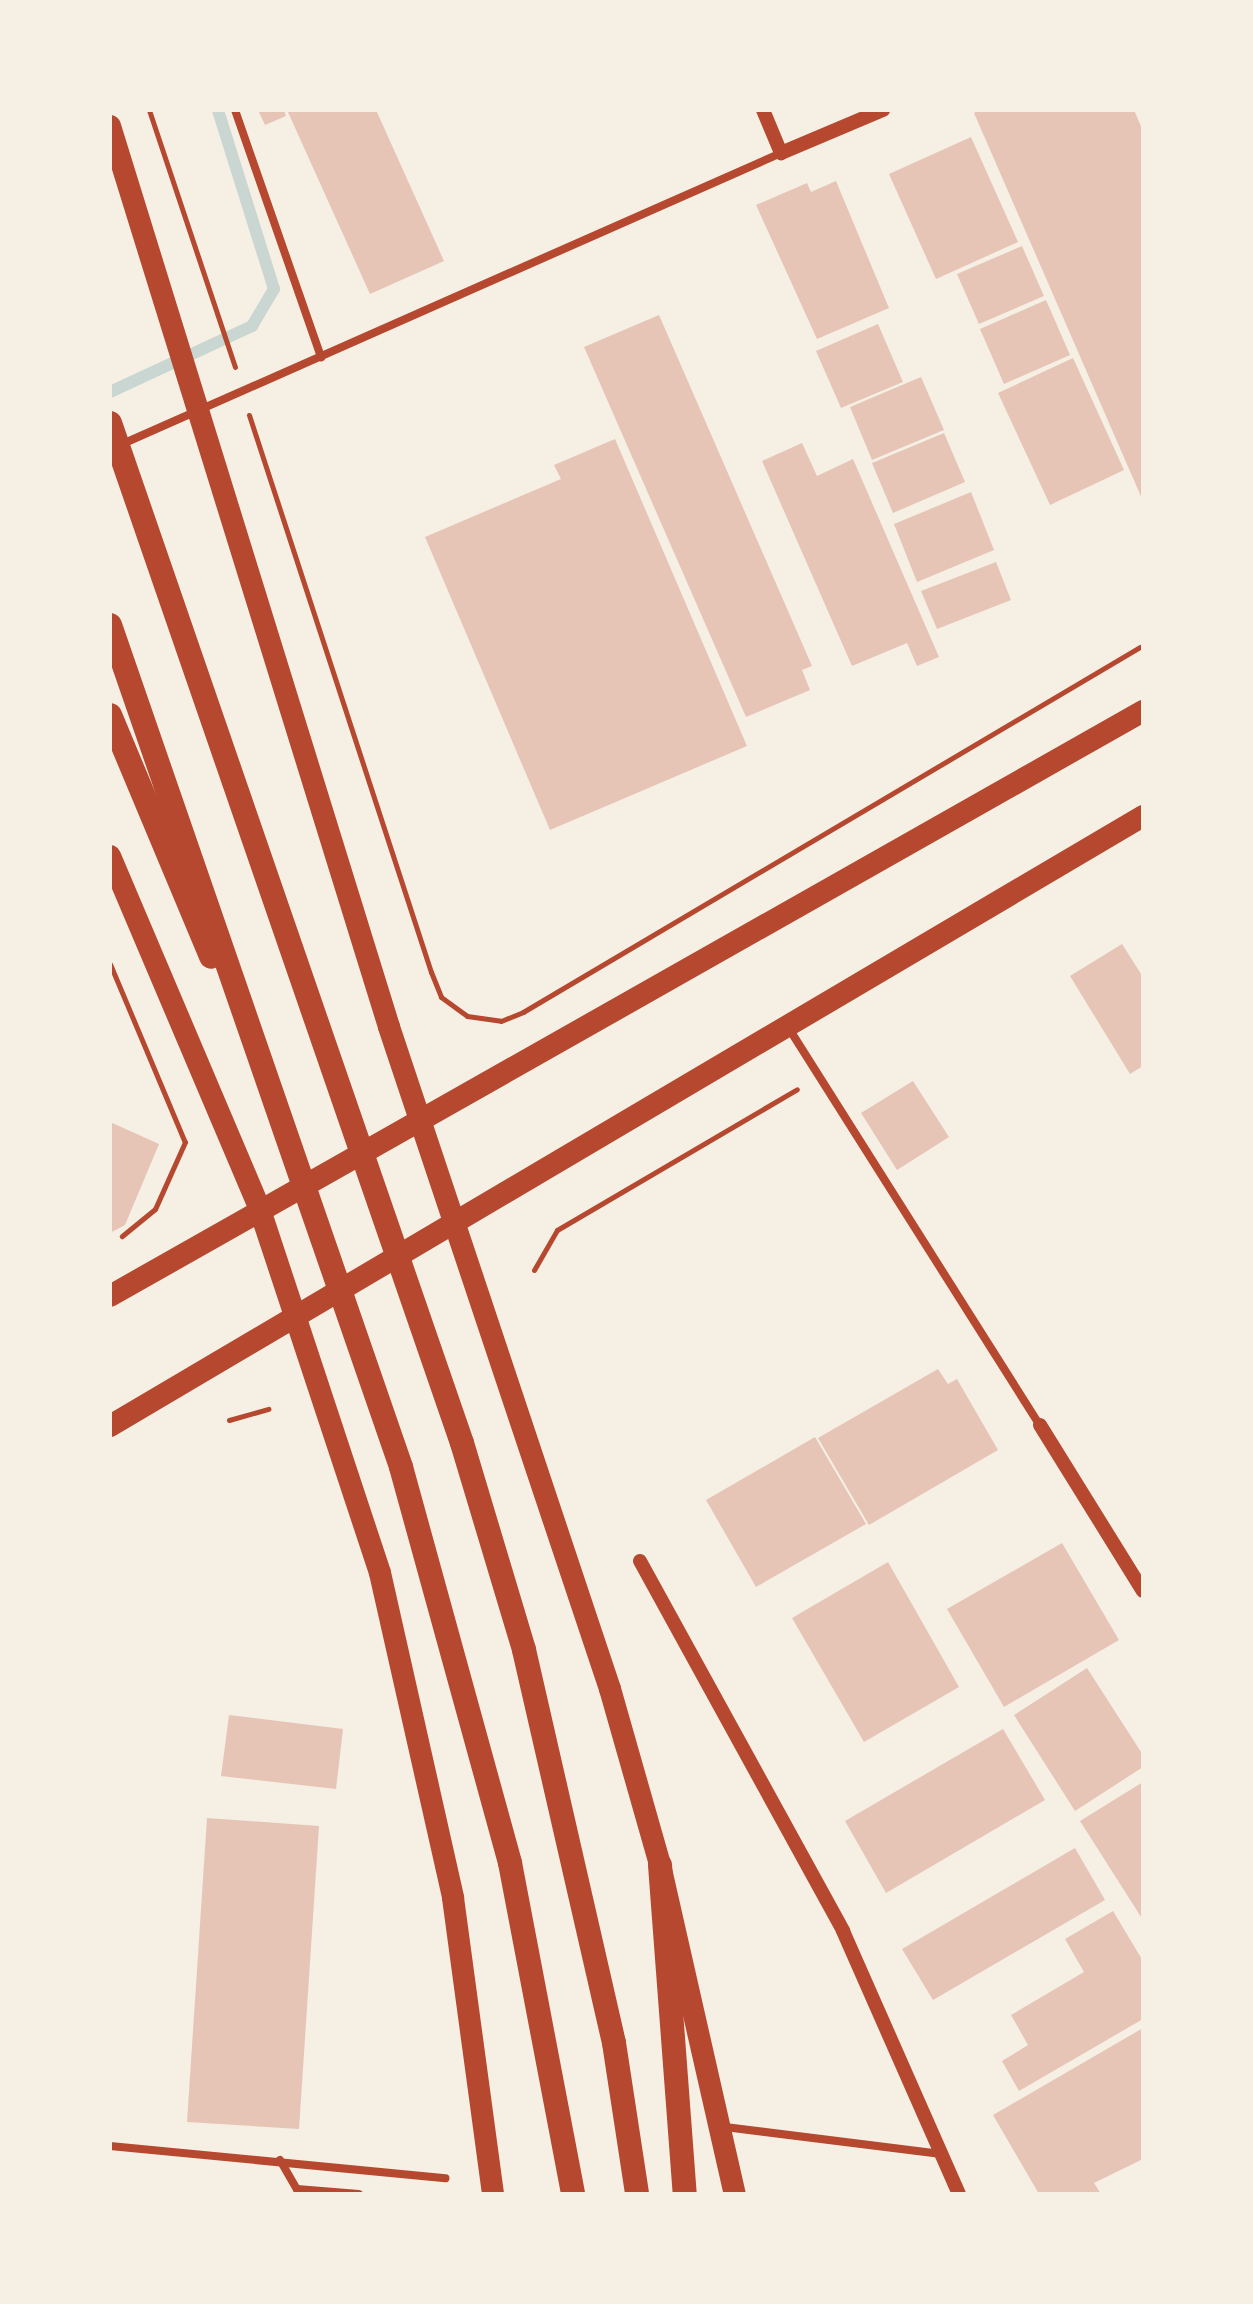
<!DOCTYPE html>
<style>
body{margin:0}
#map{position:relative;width:1253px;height:2304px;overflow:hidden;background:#f6efe4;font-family:"Titillium Web",sans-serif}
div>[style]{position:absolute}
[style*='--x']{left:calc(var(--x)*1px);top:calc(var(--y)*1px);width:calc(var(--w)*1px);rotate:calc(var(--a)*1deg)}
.stream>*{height:12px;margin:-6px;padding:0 6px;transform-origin:6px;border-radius:6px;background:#c9d6d2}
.building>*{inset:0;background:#e6c5b7}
.path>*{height:5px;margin:-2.5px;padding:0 2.5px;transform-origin:2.5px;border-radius:2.5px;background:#b5482f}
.minor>*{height:8px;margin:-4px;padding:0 4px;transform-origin:4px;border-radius:4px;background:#b5482f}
.tertiary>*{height:14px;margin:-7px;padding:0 7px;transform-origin:7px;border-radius:7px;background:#b5482f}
.trunk>*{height:22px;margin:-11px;padding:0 11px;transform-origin:11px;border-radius:11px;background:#b5482f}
.motorway>*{height:24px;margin:-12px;padding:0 12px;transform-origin:12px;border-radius:12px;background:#b5482f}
span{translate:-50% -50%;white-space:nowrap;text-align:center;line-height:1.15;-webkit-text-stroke:8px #f6efe4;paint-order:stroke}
.frame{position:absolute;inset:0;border:112px solid #f6efe4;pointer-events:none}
</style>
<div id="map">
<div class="stream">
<div style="--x:110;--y:392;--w:157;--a:-24.9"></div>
<div style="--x:252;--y:326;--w:43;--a:-59.3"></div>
<div style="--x:274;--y:289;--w:188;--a:-107.4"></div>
</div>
<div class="building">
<div style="clip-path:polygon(258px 110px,284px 110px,286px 116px,265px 125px)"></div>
<div style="clip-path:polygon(287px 110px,376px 110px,444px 261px,370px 294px)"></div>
<div style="clip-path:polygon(980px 110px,1134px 110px,1143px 131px,1143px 501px,974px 113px)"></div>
<div style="clip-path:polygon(971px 137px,1018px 242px,936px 279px,889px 174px)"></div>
<div style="clip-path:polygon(836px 181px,889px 308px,817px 339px,756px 205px,807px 183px,811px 192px)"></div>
<div style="clip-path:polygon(1022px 246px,1044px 296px,979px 324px,957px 274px)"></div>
<div style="clip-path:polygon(1046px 300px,1070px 355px,1004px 384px,980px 329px)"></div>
<div style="clip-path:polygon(659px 315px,812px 666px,802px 670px,810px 690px,746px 717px,584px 347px)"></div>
<div style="clip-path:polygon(878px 324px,903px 382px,841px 408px,816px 351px)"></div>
<div style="clip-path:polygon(1073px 358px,1124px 470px,1050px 505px,998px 393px)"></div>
<div style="clip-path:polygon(921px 377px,944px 430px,872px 460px,850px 407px)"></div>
<div style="clip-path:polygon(944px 433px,965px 482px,893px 513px,872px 463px)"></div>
<div style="clip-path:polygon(615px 439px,747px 746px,550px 830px,425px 537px,561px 479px,554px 465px)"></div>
<div style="clip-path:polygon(802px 443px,817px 476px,853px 459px,939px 657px,917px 666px,907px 643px,852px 666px,762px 461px)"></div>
<div style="clip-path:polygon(971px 492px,994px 550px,917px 582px,894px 524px)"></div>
<div style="clip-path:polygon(996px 562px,1011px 600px,937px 629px,921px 591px)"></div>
<div style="clip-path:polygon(1122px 944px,1143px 977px,1143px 1066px,1130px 1074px,1070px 976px)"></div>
<div style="clip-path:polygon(913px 1081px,949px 1137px,897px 1170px,861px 1113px)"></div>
<div style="clip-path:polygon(110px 1122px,159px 1144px,125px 1225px,110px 1233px)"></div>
<div style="clip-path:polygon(938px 1369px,948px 1384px,957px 1379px,998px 1450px,869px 1525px,818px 1438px)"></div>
<div style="clip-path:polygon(815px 1437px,866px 1524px,756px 1587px,706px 1500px)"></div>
<div style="clip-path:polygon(1062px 1543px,1119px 1640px,1004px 1707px,947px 1609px)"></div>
<div style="clip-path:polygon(888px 1562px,959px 1687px,864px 1742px,792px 1618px)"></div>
<div style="clip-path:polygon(1087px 1668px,1143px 1755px,1143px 1767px,1075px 1811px,1014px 1715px)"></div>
<div style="clip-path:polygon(229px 1715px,343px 1729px,336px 1789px,221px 1776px)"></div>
<div style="clip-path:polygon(1003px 1729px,1045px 1800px,886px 1893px,845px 1821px)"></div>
<div style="clip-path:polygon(1143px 1782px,1143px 1920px,1080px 1821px)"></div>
<div style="clip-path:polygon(207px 1818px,319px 1826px,299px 2129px,187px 2122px)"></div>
<div style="clip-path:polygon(1075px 1848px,1105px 1900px,933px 2000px,902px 1949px)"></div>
<div style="clip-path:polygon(1113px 1911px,1143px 1961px,1143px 2019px,1019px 2091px,1002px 2061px,1028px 2045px,1011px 2015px,1084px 1972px,1065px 1939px)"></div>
<div style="clip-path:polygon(1143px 2028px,1143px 2159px,1094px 2183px,1101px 2194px,1039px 2194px,993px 2115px)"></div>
</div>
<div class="path">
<div style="--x:149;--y:110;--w:271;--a:71.5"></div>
<div style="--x:249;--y:415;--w:586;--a:71.91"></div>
<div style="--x:431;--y:972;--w:27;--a:68"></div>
<div style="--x:441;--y:997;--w:32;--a:36"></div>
<div style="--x:467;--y:1016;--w:34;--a:8"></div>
<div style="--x:501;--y:1021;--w:24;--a:-22"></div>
<div style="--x:523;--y:1012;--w:717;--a:-30.61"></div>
<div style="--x:110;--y:964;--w:193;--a:67.2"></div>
<div style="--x:185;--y:1142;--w:73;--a:114.1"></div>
<div style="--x:155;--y:1209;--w:43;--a:140.7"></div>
<div style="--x:534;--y:1270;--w:46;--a:-60.1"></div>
<div style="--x:557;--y:1230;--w:278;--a:-30.4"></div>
<div style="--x:229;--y:1420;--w:41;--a:-15.8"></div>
</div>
<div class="minor">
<div style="--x:235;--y:110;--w:262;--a:70.8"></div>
<div style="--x:120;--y:445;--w:723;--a:-23.83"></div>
<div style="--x:788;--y:1027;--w:471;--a:57.7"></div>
<div style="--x:725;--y:2127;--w:220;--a:7.1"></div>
<div style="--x:110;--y:2146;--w:337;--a:5.5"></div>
<div style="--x:280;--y:2160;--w:34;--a:60"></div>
<div style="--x:297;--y:2189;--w:62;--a:4.6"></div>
</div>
<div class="tertiary">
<div style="--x:763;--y:110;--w:47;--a:67.3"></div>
<div style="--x:781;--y:153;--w:111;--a:-22.9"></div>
<div style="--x:1040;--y:1425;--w:195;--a:58.2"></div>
<div style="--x:640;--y:1561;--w:422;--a:61.2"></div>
<div style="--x:843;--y:1931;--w:287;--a:66.2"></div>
</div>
<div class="trunk">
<div style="--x:110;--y:126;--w:943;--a:72.79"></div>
<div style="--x:389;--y:1027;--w:698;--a:71.54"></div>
<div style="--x:610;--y:1689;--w:183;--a:74.1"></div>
<div style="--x:660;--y:1865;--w:337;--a:77.2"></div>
<div style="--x:110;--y:856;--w:381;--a:67"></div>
<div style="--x:259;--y:1207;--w:385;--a:71.7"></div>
<div style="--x:380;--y:1573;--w:333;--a:77.3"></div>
<div style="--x:453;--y:1898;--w:299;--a:82.3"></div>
<div style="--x:110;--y:1296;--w:1187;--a:-29.52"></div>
<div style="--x:110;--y:1426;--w:1200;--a:-30.56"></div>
</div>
<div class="motorway">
<div style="--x:110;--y:423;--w:1079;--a:70.96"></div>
<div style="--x:462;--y:1443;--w:216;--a:73.3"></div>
<div style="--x:524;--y:1650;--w:403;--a:77.1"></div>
<div style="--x:614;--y:2043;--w:153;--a:81.3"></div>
<div style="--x:110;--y:625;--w:891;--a:70.93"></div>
<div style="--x:401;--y:1467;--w:411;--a:74.6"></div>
<div style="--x:510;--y:1863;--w:337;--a:79.2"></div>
<div style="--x:110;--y:715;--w:262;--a:67.3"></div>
<div style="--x:660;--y:1865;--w:330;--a:85.7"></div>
</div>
<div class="frame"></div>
</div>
